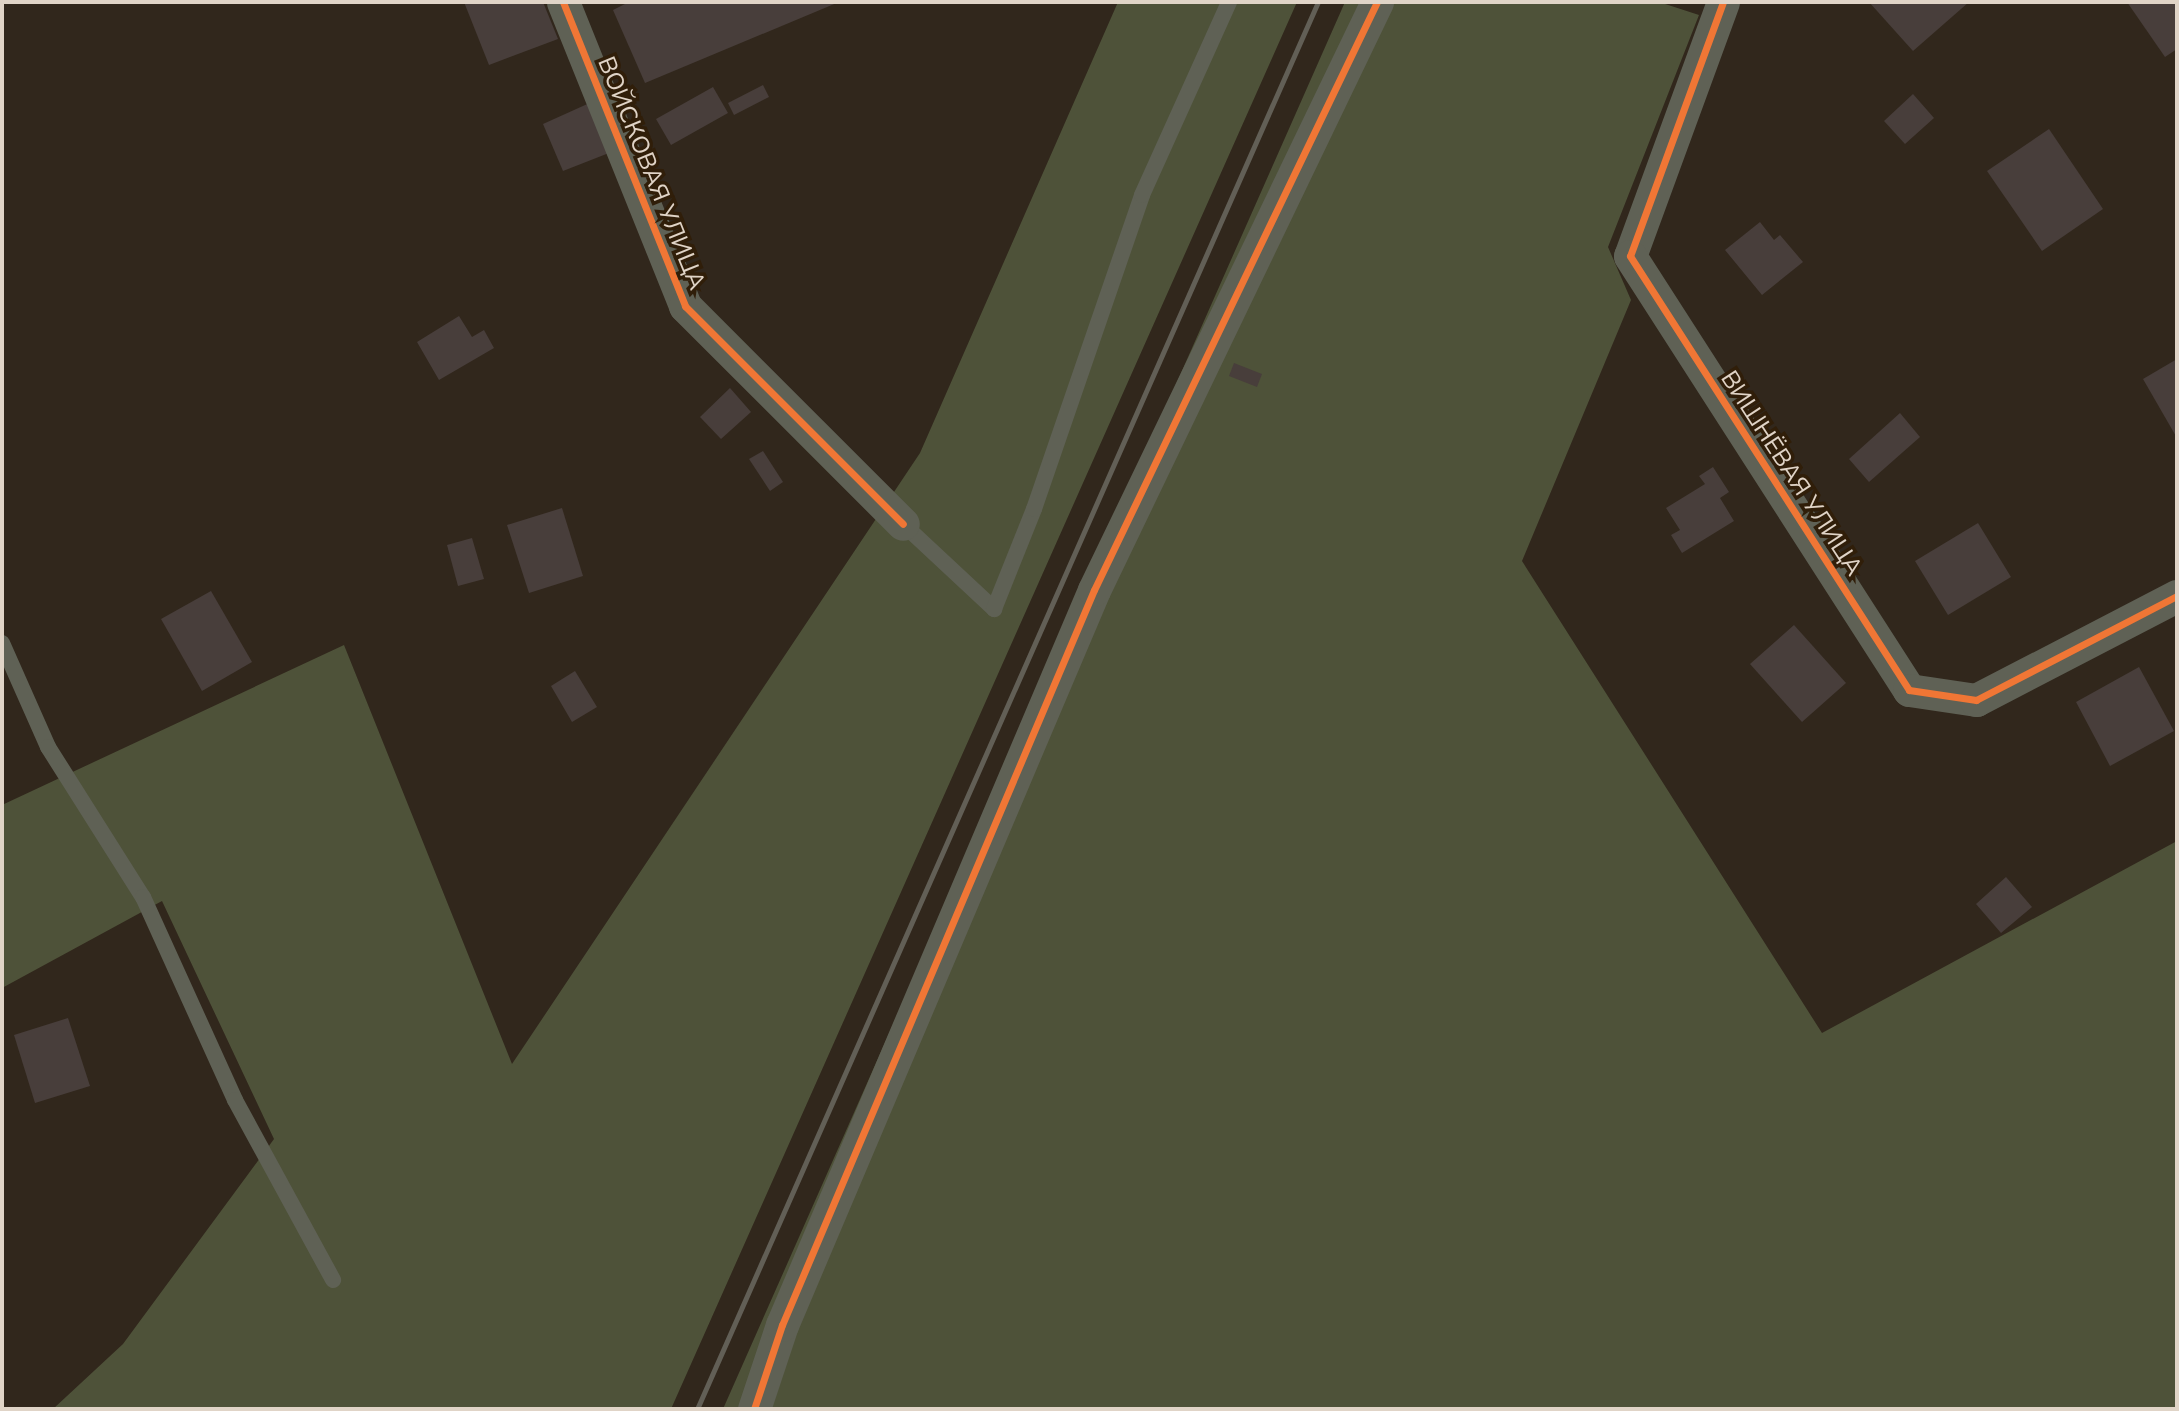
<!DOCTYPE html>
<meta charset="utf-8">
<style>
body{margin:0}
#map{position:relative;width:2179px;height:1411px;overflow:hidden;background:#31271c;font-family:Mulish,sans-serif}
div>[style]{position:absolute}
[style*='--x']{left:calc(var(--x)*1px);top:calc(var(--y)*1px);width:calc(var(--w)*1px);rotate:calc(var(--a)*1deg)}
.green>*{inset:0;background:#4e5239}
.building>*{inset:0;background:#483e3b}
.service>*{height:16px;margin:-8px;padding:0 8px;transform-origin:8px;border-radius:8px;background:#5f6155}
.minor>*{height:33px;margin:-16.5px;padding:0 16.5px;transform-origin:16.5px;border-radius:16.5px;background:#5f6155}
.rail>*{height:5px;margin:-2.5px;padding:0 2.5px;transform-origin:2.5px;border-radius:2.5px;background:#625f56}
.cycleway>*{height:7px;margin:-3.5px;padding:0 3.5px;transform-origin:3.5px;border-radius:3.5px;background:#f07635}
span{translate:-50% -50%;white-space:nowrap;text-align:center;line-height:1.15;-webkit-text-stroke:7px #301e09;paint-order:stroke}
.street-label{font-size:24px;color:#e0d4c7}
.frame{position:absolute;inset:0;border:4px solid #e0d4c7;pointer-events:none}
</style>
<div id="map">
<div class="green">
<div style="clip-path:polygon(1118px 2px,1297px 2px,671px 1409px,53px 1409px,123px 1344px,274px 1139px,162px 901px,2px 988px,2px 805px,344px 645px,512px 1064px,920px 453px)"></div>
<div style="clip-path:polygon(1345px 2px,1659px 2px,1699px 15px,1608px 247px,1631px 300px,1522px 561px,1822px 1033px,2177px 841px,2177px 1409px,723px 1409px)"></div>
</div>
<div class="building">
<div style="clip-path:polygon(464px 2px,543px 2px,558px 39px,489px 65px)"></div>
<div style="clip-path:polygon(629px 2px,839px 2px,645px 83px,613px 10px)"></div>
<div style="clip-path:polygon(1869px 2px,1969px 2px,1913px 51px)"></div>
<div style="clip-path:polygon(2127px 2px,2177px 2px,2177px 49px,2165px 57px)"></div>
<div style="clip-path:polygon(763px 85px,769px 97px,734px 115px,728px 103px)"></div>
<div style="clip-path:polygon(713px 87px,728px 113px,671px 145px,656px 119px)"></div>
<div style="clip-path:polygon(1913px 94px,1934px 118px,1905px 144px,1884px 121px)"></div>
<div style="clip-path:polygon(594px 101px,614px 151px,563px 171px,543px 124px)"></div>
<div style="clip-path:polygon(2049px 129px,2103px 209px,2042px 251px,1987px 171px)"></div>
<div style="clip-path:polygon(1760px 222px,1774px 240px,1780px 235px,1803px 262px,1762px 295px,1725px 250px)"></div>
<div style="clip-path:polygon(459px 316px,472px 337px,484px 330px,494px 348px,439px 380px,417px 342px)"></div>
<div style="clip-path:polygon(2177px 359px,2177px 438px,2143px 379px)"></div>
<div style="clip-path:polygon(1234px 363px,1262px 374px,1257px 387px,1229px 376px)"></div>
<div style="clip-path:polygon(730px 388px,751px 412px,721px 439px,700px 417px)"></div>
<div style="clip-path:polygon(1900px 413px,1920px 437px,1869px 482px,1849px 459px)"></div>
<div style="clip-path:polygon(763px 451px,783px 482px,770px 491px,749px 459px)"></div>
<div style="clip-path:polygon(1713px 467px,1729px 492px,1720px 498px,1734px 521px,1682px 553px,1671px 535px,1680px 530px,1666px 508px,1705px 484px,1699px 476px)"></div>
<div style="clip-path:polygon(562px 508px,583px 576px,529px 593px,507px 525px)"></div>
<div style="clip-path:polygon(1978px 523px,2011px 577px,1948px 615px,1915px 561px)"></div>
<div style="clip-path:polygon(472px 538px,484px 579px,458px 586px,447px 545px)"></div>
<div style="clip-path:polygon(211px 591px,252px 662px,202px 691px,161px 619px)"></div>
<div style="clip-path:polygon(1794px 625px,1846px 683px,1802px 722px,1750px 664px)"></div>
<div style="clip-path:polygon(2139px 667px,2174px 731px,2110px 766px,2076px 702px)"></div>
<div style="clip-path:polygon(575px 671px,597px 707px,572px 722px,551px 686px)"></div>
<div style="clip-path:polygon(2006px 877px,2032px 907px,2001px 933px,1976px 904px)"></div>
<div style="clip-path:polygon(68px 1018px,90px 1086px,35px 1103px,14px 1035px)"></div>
</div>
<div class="service">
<div style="--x:903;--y:524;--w:125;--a:43"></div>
<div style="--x:994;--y:609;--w:108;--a:-68.2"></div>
<div style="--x:1034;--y:509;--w:332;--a:-71"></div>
<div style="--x:1142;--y:195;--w:212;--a:-65.7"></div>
<div style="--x:2;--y:643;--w:114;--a:66.1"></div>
<div style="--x:48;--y:747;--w:178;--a:57.7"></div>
<div style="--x:143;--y:897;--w:223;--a:65.6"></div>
<div style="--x:235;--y:1100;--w:205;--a:61.4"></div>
</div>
<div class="minor">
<div style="--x:563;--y:2;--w:328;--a:68.1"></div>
<div style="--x:685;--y:306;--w:308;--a:45"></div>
<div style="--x:1723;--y:2;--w:270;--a:110.1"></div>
<div style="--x:1630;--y:256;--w:516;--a:57.26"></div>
<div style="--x:1909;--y:690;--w:68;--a:8.5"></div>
<div style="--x:1976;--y:700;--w:226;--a:-27.4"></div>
<div style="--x:754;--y:1409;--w:89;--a:-71.6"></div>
<div style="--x:782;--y:1325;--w:798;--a:-67"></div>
<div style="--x:1094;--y:590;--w:653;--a:-64.3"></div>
</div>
<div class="rail">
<div style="--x:697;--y:1409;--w:1538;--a:-66.19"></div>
</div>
<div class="cycleway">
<div style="--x:563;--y:2;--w:328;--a:68.1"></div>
<div style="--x:685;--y:306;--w:308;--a:45"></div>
<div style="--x:1723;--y:2;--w:270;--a:110.1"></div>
<div style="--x:1630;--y:256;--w:516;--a:57.26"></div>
<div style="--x:1909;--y:690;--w:68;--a:8.5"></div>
<div style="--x:1976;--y:700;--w:226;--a:-27.4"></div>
<div style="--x:754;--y:1409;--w:89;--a:-71.6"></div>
<div style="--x:782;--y:1325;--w:798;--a:-67"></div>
<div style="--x:1094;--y:590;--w:653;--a:-64.3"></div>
</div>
<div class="street-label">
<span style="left:652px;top:173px;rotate:68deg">ВОЙСКОВАЯ УЛИЦА</span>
<span style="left:1792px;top:473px;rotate:57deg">ВИШНЁВАЯ УЛИЦА</span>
</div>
<div class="frame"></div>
</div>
